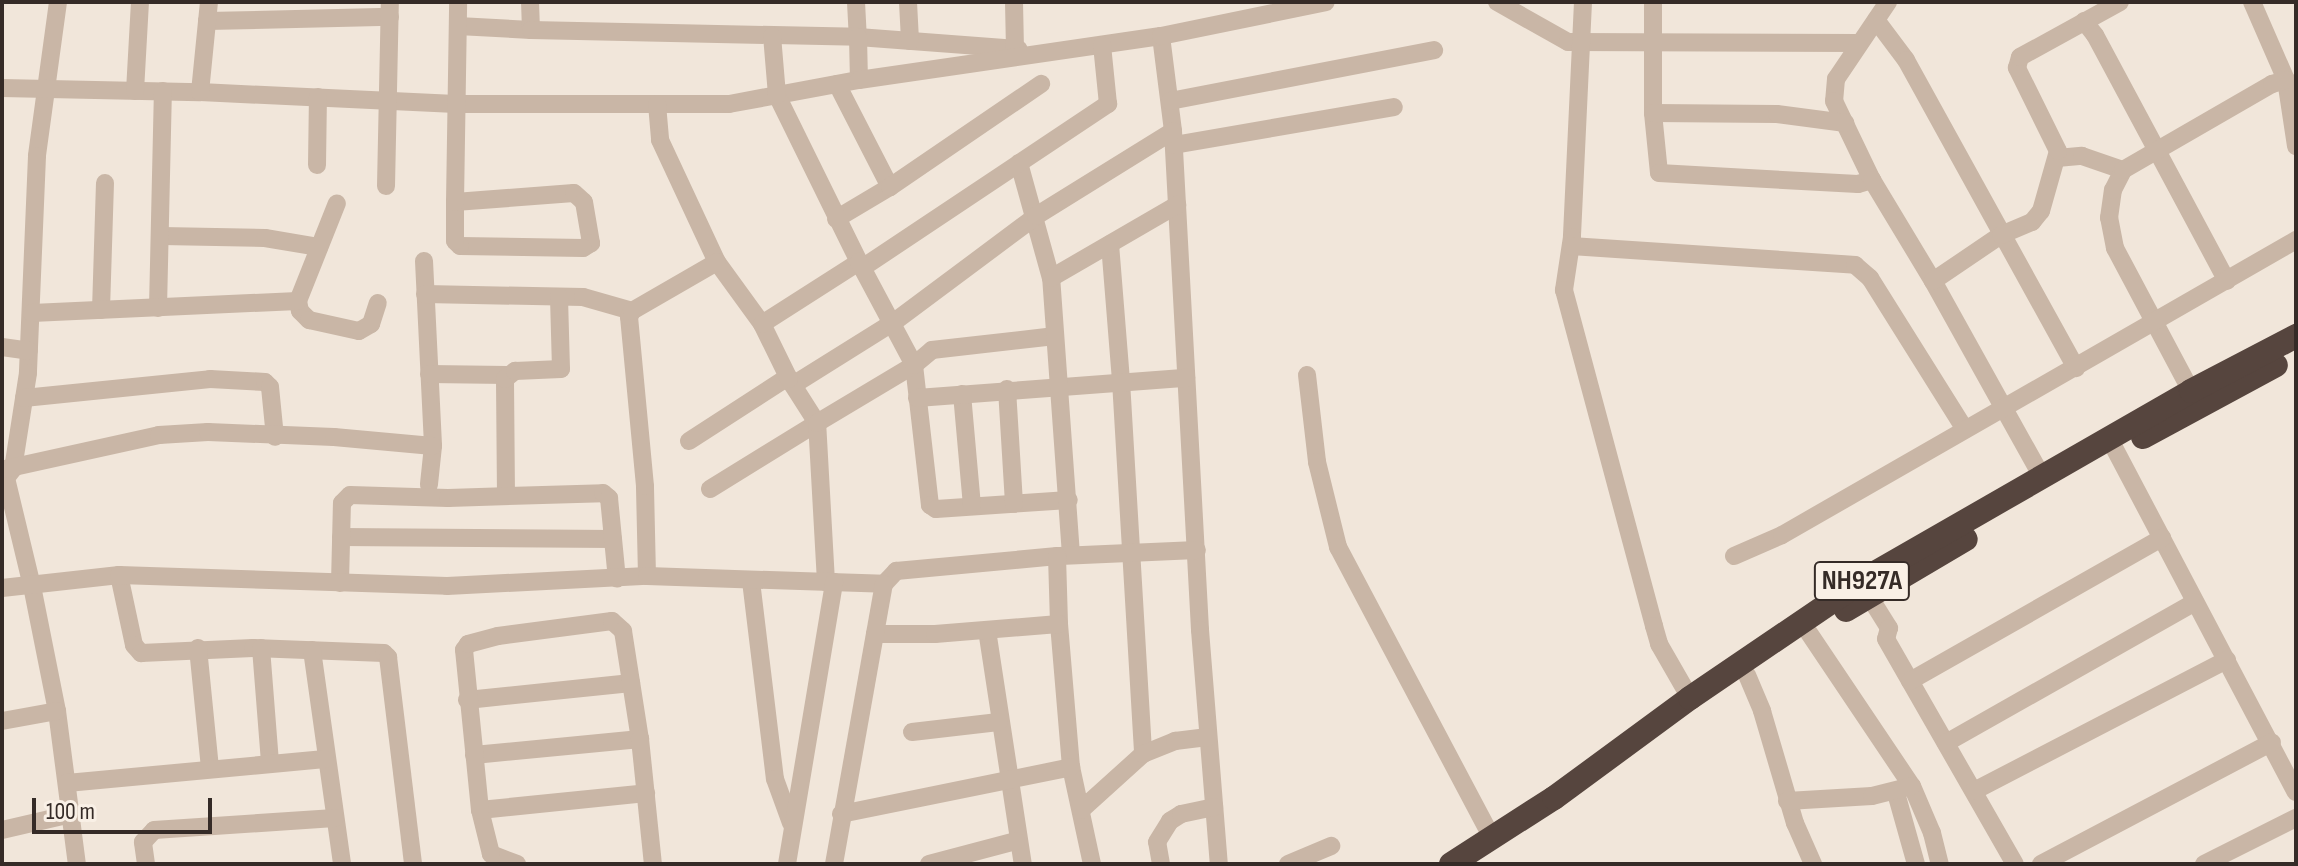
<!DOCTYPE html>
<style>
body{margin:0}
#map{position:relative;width:2298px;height:866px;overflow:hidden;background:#f1e6da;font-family:"Sofia Sans Condensed",sans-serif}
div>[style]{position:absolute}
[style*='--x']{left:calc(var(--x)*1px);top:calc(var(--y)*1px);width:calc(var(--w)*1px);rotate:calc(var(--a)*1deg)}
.minor>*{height:18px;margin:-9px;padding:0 9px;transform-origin:9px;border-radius:9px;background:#c9b6a6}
.highway>*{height:24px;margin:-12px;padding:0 12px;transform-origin:12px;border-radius:12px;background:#56453e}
span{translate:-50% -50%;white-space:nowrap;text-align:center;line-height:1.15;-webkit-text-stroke:6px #f9f0e6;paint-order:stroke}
.shield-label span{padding:2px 6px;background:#f9f0e6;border:2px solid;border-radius:6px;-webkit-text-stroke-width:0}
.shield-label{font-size:28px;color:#352b27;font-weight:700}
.frame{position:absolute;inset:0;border:4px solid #352b27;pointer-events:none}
.scale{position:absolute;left:32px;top:798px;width:180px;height:36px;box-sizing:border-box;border:4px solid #352b27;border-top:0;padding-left:10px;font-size:24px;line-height:28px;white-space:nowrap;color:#352b27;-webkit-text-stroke:6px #f9f0e6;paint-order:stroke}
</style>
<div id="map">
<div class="minor">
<div style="--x:58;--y:2;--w:155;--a:97.8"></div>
<div style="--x:37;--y:156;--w:217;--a:92.4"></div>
<div style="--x:28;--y:373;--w:97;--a:98.9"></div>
<div style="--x:13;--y:469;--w:11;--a:128"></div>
<div style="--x:6;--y:478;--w:111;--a:76.5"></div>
<div style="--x:32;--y:586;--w:127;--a:78.7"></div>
<div style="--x:57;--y:711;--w:154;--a:82.6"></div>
<div style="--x:856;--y:2;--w:35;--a:87"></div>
<div style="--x:858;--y:37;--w:161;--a:4.3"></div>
<div style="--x:908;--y:2;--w:39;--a:87"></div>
<div style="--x:1014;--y:2;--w:47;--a:88.8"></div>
<div style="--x:1497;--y:2;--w:81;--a:29.4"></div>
<div style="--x:1568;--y:42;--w:291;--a:0.2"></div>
<div style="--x:1583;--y:2;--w:235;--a:92.7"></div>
<div style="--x:1572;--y:237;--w:54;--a:98.6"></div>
<div style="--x:1564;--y:290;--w:348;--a:75"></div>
<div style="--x:1654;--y:626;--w:19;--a:74"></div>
<div style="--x:1659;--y:644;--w:62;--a:60.1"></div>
<div style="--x:1653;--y:2;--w:111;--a:90"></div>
<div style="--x:1653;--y:113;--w:60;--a:84.3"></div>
<div style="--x:1659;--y:173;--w:199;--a:3.2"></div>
<div style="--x:1858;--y:184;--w:15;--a:-16"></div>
<div style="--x:1888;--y:2;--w:93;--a:124"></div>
<div style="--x:1836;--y:79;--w:22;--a:95"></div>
<div style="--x:1834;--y:101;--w:88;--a:64.3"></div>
<div style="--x:1872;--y:180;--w:118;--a:58.9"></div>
<div style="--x:1933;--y:281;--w:224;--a:60.9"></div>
<div style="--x:2252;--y:2;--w:85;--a:66.4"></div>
<div style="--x:2286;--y:80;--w:67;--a:81.4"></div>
<div style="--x:1876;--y:20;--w:50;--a:53.1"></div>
<div style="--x:1906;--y:60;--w:352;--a:61.1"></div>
<div style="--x:207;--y:21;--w:183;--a:-1.3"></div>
<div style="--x:2084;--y:21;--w:18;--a:52"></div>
<div style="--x:2095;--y:35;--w:279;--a:61.8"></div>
<div style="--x:458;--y:26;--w:73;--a:3.1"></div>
<div style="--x:531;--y:30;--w:28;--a:-92"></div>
<div style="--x:531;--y:30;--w:327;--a:1.2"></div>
<div style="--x:858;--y:37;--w:43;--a:88.7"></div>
<div style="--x:1161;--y:36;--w:96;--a:82.8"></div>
<div style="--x:1173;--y:131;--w:500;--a:86.9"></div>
<div style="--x:1200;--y:630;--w:235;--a:85.4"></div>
<div style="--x:837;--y:84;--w:116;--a:62.8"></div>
<div style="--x:2;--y:88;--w:198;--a:1.2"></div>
<div style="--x:200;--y:92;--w:256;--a:2.7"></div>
<div style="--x:456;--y:104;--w:273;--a:0"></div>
<div style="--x:729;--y:104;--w:132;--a:-10.5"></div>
<div style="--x:859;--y:80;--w:305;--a:-8.3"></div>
<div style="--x:1161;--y:36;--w:168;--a:-11.6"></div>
<div style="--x:135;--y:91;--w:89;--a:-86.8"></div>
<div style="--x:200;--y:92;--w:90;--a:-84.3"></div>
<div style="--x:1170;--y:101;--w:269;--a:-10.9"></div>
<div style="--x:657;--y:104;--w:36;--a:85"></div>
<div style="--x:660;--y:140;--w:135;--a:65"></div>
<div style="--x:717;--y:262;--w:77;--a:54"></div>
<div style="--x:1653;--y:113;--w:124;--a:0.5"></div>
<div style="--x:1777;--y:114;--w:69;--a:7.5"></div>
<div style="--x:1174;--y:145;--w:223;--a:-9.8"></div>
<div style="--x:2057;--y:158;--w:25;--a:-5"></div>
<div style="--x:2082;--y:156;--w:43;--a:18.9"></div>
<div style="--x:1019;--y:163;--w:119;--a:74.5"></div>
<div style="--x:317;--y:165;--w:68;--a:-89.2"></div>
<div style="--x:386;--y:186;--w:184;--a:-88.8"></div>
<div style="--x:455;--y:202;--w:119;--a:-4.3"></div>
<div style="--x:574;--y:193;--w:13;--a:42"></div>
<div style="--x:584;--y:202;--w:42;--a:80.3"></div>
<div style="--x:591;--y:243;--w:9;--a:148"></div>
<div style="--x:583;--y:248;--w:123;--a:-179.1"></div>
<div style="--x:460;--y:246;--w:7;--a:-135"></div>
<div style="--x:455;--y:241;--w:39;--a:-90"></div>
<div style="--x:455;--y:202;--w:200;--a:-89.1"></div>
<div style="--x:836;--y:219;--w:63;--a:-30.7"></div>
<div style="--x:890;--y:187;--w:183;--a:-34.3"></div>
<div style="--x:162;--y:236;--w:103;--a:1.1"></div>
<div style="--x:265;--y:238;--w:55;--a:9.5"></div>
<div style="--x:1110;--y:244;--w:137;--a:85.4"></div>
<div style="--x:1121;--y:381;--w:374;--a:86.6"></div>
<div style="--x:1571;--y:246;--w:285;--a:3.8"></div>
<div style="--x:1855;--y:265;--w:20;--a:41"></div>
<div style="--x:1870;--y:278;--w:177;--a:57.9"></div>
<div style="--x:424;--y:261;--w:185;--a:87.2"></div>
<div style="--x:433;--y:446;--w:39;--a:96"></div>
<div style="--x:862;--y:268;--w:296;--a:-33.7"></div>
<div style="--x:1108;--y:104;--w:59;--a:-95.8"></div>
<div style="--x:1933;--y:281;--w:82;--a:-34.1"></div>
<div style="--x:2001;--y:235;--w:34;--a:-23"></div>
<div style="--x:2032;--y:222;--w:14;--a:-51"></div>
<div style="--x:2041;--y:211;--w:62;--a:-74.2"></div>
<div style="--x:2058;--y:151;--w:93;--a:-116.3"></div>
<div style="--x:2017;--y:68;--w:11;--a:-75"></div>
<div style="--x:2020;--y:57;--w:114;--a:-28.8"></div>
<div style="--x:425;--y:294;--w:158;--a:1.1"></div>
<div style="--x:583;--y:297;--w:51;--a:15.9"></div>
<div style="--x:298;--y:301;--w:10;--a:79"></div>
<div style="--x:300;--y:311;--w:13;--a:45"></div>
<div style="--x:309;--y:320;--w:51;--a:12.4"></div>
<div style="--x:359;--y:331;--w:14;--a:-30"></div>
<div style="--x:371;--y:324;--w:22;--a:-72"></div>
<div style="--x:158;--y:308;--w:217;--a:-88.7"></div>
<div style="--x:101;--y:310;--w:127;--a:-88.2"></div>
<div style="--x:32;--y:313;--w:266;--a:-2.6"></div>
<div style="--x:298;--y:301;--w:105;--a:-68.3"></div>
<div style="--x:1055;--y:336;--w:124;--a:173.5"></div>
<div style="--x:932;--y:350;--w:23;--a:140"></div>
<div style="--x:914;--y:365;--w:141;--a:83.5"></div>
<div style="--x:930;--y:505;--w:7;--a:34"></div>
<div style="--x:936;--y:509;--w:133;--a:-3.9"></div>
<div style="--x:2;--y:347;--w:27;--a:8"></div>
<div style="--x:429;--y:374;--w:78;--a:0.7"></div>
<div style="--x:1307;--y:375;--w:88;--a:83.4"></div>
<div style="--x:1317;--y:462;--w:88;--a:76.1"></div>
<div style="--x:1338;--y:547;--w:329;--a:62.1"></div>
<div style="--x:793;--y:385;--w:119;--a:-32"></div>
<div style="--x:894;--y:322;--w:177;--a:-36.7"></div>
<div style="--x:1036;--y:216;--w:161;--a:-31.8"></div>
<div style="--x:1007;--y:389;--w:115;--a:86.5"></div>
<div style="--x:2191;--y:391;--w:162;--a:-118"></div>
<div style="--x:2115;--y:248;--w:31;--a:-101"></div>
<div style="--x:2109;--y:218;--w:28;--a:-82"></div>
<div style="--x:2113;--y:190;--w:22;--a:-63"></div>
<div style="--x:2123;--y:170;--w:172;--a:-30"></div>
<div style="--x:2272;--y:84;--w:15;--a:-16"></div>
<div style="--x:962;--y:394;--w:112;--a:84.9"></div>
<div style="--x:24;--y:398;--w:187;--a:-5.8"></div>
<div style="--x:210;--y:379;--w:55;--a:3.1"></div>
<div style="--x:265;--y:382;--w:7;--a:45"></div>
<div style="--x:270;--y:387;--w:50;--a:84.3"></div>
<div style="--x:917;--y:398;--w:270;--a:-4.3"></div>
<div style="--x:2109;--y:438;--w:400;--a:62.2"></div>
<div style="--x:689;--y:441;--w:118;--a:-32.9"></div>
<div style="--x:5;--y:469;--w:158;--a:-12.4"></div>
<div style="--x:159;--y:435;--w:49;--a:-3.5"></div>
<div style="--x:208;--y:432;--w:126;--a:2.3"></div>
<div style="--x:334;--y:437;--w:99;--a:5.2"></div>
<div style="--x:710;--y:489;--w:126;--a:-31.7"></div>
<div style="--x:817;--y:423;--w:52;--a:-122.5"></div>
<div style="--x:789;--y:379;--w:61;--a:-116.1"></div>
<div style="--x:762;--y:324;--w:115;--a:-32.6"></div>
<div style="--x:859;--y:262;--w:186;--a:-116.2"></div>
<div style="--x:777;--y:95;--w:59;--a:-94.8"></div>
<div style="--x:506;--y:496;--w:117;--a:-90.5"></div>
<div style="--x:505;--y:379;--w:13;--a:-39"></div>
<div style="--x:515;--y:371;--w:46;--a:-2.5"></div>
<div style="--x:561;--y:369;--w:72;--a:-91.6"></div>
<div style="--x:341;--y:537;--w:272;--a:0.4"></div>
<div style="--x:1071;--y:555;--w:278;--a:-94.1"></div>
<div style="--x:1051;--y:278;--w:146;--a:-30.1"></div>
<div style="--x:1060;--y:556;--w:137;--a:-2.5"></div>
<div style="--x:1734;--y:556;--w:52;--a:-23.6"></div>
<div style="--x:1782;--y:535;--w:593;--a:-29.85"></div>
<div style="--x:119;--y:575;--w:72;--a:77.9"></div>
<div style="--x:134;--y:645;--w:11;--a:49"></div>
<div style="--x:141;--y:653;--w:112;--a:-2.6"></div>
<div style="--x:253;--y:648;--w:131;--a:2.2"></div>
<div style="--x:384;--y:653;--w:6;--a:45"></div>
<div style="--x:388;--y:657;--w:209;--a:83.1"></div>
<div style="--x:647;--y:576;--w:90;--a:-91.3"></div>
<div style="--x:645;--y:486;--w:170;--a:-95.4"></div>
<div style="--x:629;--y:317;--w:7;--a:-63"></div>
<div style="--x:632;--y:311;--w:98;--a:-30"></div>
<div style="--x:751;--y:581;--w:199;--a:83.1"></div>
<div style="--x:775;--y:779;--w:47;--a:70"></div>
<div style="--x:826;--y:582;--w:159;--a:-93.2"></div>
<div style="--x:817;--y:423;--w:113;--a:-30.9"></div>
<div style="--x:914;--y:365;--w:117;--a:-118.1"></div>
<div style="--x:340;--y:583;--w:80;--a:-88.6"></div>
<div style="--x:342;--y:503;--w:11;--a:-45"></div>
<div style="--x:350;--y:495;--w:98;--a:1.8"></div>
<div style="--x:448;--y:498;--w:155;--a:-1.8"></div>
<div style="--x:603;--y:493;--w:8;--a:40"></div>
<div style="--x:609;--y:498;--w:81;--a:84.4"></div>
<div style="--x:2;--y:588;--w:118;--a:-6.3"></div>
<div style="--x:119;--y:575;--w:328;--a:1.9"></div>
<div style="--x:447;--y:586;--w:200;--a:-2.9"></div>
<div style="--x:647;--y:576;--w:237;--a:1.9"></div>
<div style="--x:884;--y:584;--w:18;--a:-47"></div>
<div style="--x:896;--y:571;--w:162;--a:-5.3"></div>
<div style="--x:1057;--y:556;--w:68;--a:88.3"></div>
<div style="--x:1059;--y:624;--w:144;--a:85.2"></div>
<div style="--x:1071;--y:767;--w:99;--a:77.8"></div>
<div style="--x:1869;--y:596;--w:38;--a:58"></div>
<div style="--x:1889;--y:628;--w:11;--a:105"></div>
<div style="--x:1886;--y:639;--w:259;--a:60.2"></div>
<div style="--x:987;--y:630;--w:237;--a:81.3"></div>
<div style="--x:1809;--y:633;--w:184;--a:56.1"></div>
<div style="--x:1912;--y:786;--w:51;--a:66.9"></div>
<div style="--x:1932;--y:833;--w:32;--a:76"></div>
<div style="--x:875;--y:634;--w:60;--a:0"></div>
<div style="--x:935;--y:634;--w:124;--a:-4.6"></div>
<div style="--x:198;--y:648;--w:121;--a:84.3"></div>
<div style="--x:261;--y:648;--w:114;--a:85.5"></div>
<div style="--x:312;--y:650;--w:216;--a:82"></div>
<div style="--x:1747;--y:675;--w:39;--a:67"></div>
<div style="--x:1762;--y:711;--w:117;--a:73.6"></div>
<div style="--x:1795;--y:823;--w:45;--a:66.3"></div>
<div style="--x:1910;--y:681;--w:290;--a:-29.6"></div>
<div style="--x:467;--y:700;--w:165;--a:-5.9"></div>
<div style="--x:2;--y:721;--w:56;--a:-10.3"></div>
<div style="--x:912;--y:732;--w:87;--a:-6.6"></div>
<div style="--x:1946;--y:743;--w:286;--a:-29.5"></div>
<div style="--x:474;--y:755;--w:167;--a:-5.5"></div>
<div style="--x:67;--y:783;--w:259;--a:-5.3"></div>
<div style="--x:1974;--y:791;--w:285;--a:-27.4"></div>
<div style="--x:1896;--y:793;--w:74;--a:74.3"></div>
<div style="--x:1787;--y:801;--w:85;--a:-3.4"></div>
<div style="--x:1872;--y:796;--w:41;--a:-14"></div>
<div style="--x:480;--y:810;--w:167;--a:-5.8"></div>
<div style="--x:1081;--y:810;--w:84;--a:-42.1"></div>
<div style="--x:1143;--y:754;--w:35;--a:-22"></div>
<div style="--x:1175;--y:741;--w:33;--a:-7"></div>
<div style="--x:841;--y:814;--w:235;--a:-11.5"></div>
<div style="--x:2;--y:830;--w:71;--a:-13.1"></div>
<div style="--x:146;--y:864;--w:22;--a:-98"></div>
<div style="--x:143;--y:842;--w:16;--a:-47"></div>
<div style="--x:154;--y:830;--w:181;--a:-3.8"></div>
<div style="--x:517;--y:864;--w:28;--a:-159"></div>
<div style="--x:491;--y:854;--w:45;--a:-104"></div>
<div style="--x:480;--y:810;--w:161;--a:-95.7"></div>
<div style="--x:464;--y:650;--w:7;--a:-56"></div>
<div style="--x:468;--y:644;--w:31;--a:-15"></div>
<div style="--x:498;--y:636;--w:115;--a:-7.5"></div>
<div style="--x:612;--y:621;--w:15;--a:42"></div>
<div style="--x:623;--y:631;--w:109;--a:81.1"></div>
<div style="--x:640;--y:739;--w:126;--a:84.1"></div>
<div style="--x:787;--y:864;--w:286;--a:-80.5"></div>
<div style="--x:834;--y:864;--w:284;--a:-79.9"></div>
<div style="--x:929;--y:864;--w:90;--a:-14.8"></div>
<div style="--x:1161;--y:864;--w:22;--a:-100"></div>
<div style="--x:1157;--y:842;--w:25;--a:-58"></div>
<div style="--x:1170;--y:821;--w:13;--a:-32"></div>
<div style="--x:1181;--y:814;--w:34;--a:-12"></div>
<div style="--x:1288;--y:864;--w:47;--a:-22.7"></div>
<div style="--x:2041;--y:864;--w:261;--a:-27.8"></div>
<div style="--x:2204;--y:864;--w:103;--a:-26.6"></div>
</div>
<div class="highway">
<div style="--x:2143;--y:437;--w:151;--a:-28.4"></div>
<div style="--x:1846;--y:610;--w:139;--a:-30.6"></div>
<div style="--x:1451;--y:864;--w:122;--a:-32.7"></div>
<div style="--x:1554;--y:798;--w:169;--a:-36.3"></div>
<div style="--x:1690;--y:698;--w:215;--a:-34.2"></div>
<div style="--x:1868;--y:577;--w:373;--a:-29.9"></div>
<div style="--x:2191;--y:391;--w:119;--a:-27.6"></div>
</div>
<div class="shield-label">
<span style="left:1862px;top:581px">NH927A</span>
</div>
<div class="frame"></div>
<div class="scale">100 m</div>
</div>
